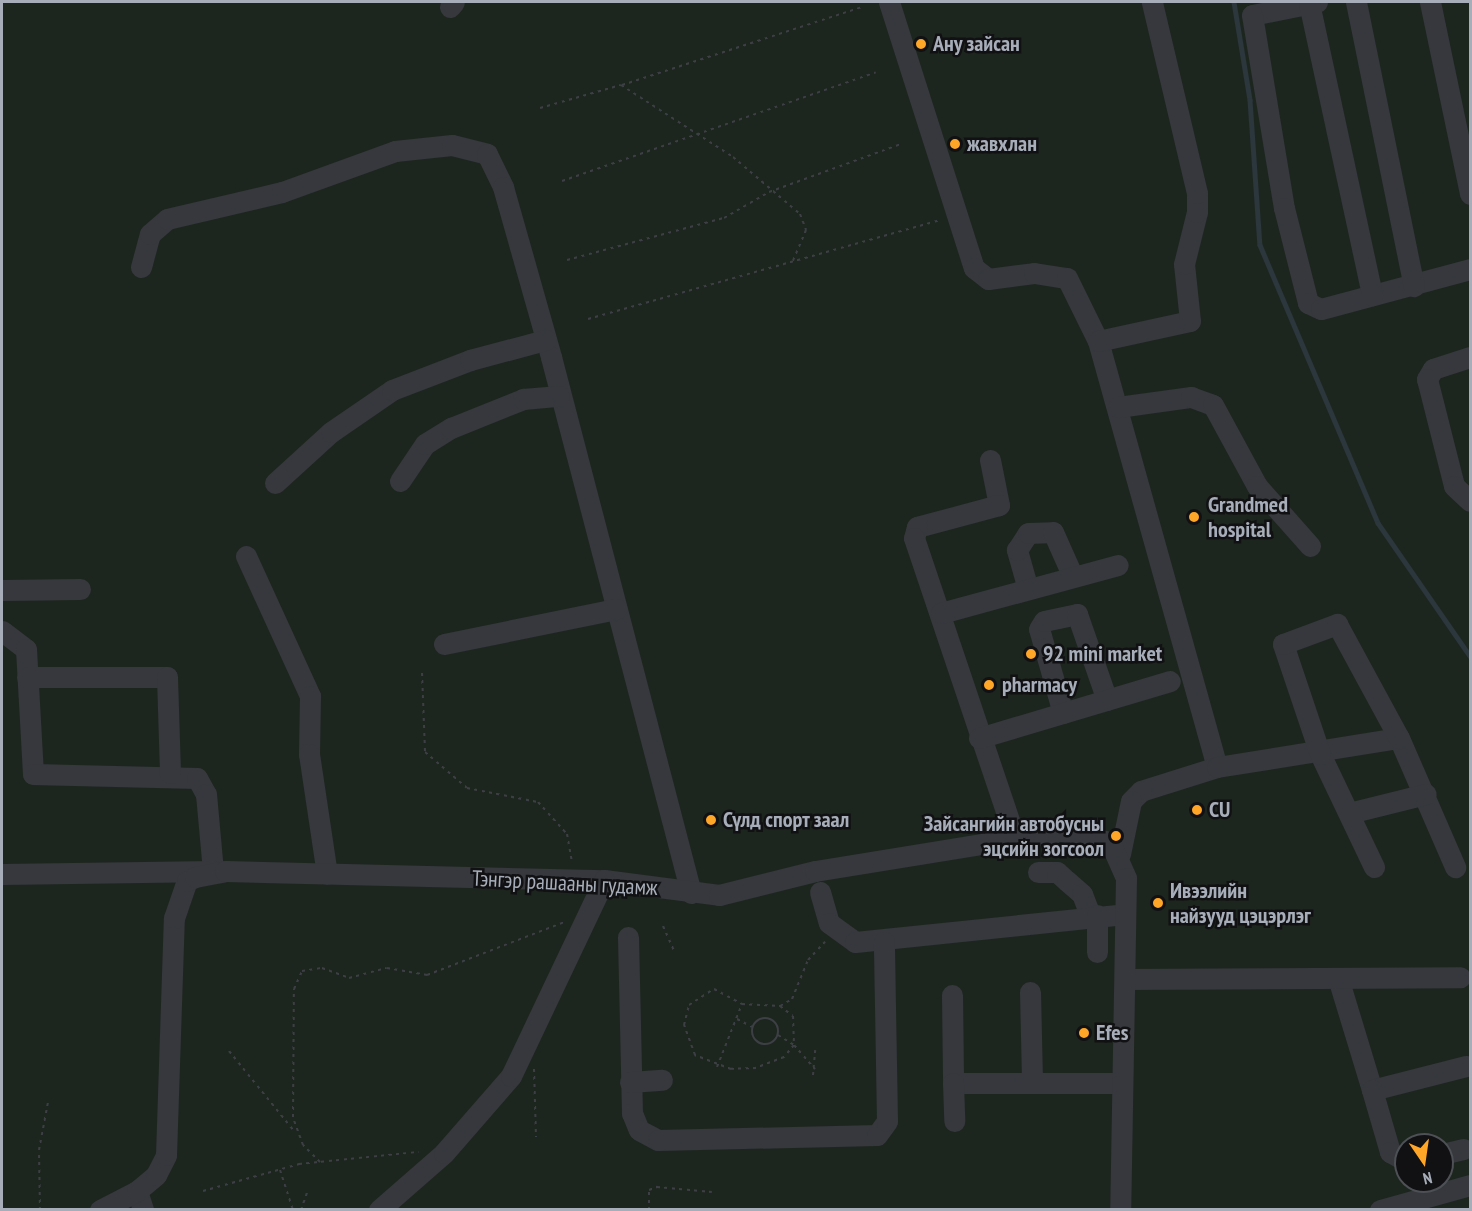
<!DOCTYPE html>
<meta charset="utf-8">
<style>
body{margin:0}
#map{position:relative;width:1472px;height:1211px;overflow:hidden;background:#161618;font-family:"PT Sans Narrow",sans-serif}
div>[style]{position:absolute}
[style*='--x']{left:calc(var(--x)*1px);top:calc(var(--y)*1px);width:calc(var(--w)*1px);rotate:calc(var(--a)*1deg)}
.green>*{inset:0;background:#1d261e}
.stream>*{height:4.5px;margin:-2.25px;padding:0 2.25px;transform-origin:2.25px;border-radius:2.25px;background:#2b363d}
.path>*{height:2px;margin-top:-1px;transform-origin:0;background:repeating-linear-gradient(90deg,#3c3f44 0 3px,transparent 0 7.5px)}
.path>.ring{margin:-1px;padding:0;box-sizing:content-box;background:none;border:2px solid #3c3f44;border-radius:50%}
.minor>*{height:21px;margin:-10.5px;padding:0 10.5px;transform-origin:10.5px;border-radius:10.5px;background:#36383d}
.dots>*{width:16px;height:16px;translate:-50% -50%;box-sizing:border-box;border:3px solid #111113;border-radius:50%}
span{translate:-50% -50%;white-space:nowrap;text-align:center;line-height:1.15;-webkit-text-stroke:5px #111113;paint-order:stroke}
.poi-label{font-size:22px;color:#a7aeb9;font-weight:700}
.left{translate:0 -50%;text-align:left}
.right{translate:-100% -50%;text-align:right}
.street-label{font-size:22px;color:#a7aeb9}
.frame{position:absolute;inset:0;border:3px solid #a7aeb9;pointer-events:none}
.north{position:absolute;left:1394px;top:1133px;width:60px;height:60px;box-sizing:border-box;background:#111113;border:2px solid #4d5055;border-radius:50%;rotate:167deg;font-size:16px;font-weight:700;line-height:24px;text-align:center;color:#a7aeb9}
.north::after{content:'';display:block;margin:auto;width:21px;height:27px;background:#ffa527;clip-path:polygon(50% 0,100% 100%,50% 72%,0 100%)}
</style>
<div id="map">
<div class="green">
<div style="clip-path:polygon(evenodd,2px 2px,1470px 2px,1470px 1209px,2px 1210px,2px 2px,1406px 1145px,1442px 1145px,1442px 1181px,1406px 1181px,1406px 1145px)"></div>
</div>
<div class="stream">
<div style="--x:1234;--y:2;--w:99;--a:80.7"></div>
<div style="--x:1250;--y:100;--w:145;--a:86.1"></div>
<div style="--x:1260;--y:245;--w:302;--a:67"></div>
<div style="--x:1378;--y:523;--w:162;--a:55.3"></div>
</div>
<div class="path">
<div style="--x:622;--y:85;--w:252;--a:-18"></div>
<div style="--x:540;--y:108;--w:84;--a:-15.9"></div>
<div style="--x:621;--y:85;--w:133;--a:32.7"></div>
<div style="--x:733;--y:157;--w:88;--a:40.4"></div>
<div style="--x:800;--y:214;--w:17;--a:69"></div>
<div style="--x:806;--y:230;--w:36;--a:113"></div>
<div style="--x:562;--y:181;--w:332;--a:-19.1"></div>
<div style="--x:567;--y:260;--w:163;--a:-15"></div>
<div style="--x:724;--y:218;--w:52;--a:-30"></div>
<div style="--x:769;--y:192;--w:140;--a:-20"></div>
<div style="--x:588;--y:319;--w:366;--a:-15.7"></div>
<div style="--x:422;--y:673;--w:79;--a:87.8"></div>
<div style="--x:425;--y:752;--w:55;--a:40.6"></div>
<div style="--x:467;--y:788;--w:72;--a:11.2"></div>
<div style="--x:538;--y:802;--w:43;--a:47.8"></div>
<div style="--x:567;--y:834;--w:27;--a:80"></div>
<div style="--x:663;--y:926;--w:27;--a:66"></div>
<div style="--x:780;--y:1006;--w:14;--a:-30"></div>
<div style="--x:792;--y:999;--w:42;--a:-67.7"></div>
<div style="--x:808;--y:960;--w:25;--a:-47"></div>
<div class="ring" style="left:752px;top:1018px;width:24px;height:24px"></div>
<div style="--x:737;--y:1019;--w:17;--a:28"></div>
<div style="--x:778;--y:1035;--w:19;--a:32"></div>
<div style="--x:794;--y:1045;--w:16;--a:130"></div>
<div style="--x:784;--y:1057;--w:30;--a:159"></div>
<div style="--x:756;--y:1068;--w:25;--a:178"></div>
<div style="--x:731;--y:1069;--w:39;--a:-159"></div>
<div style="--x:695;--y:1055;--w:32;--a:-110"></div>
<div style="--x:684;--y:1025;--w:21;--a:-76"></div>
<div style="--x:689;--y:1005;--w:30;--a:-33"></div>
<div style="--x:714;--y:989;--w:32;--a:28"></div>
<div style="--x:742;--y:1004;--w:38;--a:3"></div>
<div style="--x:780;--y:1006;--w:16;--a:38"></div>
<div style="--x:793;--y:1016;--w:29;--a:88"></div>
<div style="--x:794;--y:1045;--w:32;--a:49"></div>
<div style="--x:229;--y:1051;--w:103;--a:50.9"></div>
<div style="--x:717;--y:1067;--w:68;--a:-68.4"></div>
<div style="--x:534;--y:1069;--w:68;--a:88.3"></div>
<div style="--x:813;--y:1075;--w:25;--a:-85"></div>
<div style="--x:320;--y:1162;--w:24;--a:-135"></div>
<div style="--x:303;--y:1145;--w:30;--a:-110"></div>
<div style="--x:293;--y:1117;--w:128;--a:-89.6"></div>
<div style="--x:294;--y:989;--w:20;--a:-66"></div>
<div style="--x:302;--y:971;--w:20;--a:-9"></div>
<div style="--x:322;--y:968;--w:29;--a:20"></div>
<div style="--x:349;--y:978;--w:39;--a:-15"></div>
<div style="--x:387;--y:968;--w:41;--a:9.9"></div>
<div style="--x:427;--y:975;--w:147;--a:-21.1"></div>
<div style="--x:280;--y:1170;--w:42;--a:72"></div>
<div style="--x:203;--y:1191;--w:100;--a:-15.7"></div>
<div style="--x:299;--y:1164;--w:120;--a:-5.8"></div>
<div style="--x:40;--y:1210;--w:60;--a:-91"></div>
<div style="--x:39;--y:1150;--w:49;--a:-79.4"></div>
<div style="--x:301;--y:1210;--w:21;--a:-71"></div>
<div style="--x:649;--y:1210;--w:20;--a:-90"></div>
<div style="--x:649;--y:1190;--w:9;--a:-21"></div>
<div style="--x:657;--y:1187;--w:55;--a:5.2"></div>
</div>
<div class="minor">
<div style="--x:889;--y:2;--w:279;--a:72.3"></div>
<div style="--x:974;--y:268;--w:18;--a:38"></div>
<div style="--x:988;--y:279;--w:46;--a:-7.4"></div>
<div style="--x:1034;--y:273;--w:33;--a:9"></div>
<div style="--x:1067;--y:278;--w:70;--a:63.8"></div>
<div style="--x:1098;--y:341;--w:442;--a:74.4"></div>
<div style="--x:1217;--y:767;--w:80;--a:162.5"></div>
<div style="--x:1141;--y:791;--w:14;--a:135"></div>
<div style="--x:1131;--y:801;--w:54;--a:101.7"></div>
<div style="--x:1317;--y:2;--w:66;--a:168.7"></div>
<div style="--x:1252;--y:15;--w:196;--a:80.6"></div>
<div style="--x:1284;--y:208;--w:98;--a:75.8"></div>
<div style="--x:1308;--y:303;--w:14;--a:25"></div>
<div style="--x:1321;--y:309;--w:154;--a:-15"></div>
<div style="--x:1356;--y:2;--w:290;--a:78.5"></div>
<div style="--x:1430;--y:2;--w:196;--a:78.2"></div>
<div style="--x:1309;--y:3;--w:299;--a:77.8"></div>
<div style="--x:450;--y:7;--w:6;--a:-51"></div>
<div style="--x:141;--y:267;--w:34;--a:-75"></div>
<div style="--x:150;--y:234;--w:23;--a:-41"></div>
<div style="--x:167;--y:219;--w:118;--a:-13.2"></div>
<div style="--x:282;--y:192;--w:120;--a:-19.9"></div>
<div style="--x:395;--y:151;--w:57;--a:-6"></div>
<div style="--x:452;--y:145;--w:36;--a:14"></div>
<div style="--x:487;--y:154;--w:37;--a:64"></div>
<div style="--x:503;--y:187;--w:177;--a:74.2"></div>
<div style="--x:551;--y:357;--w:554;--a:75.36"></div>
<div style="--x:1098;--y:341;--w:94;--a:-12.3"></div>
<div style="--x:1190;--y:321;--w:57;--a:-96"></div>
<div style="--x:1184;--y:264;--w:54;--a:-76"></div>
<div style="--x:1197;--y:212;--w:19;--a:-90"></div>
<div style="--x:1197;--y:193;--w:196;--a:-103.3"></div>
<div style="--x:1470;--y:357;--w:39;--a:162"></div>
<div style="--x:1433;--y:369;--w:12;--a:121"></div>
<div style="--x:1427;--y:379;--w:110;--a:75.8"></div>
<div style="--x:1454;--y:486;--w:22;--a:43"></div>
<div style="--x:1118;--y:407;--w:74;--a:-7.8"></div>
<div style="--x:1191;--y:397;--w:23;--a:20"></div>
<div style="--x:1213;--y:405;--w:92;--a:61.5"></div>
<div style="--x:1257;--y:486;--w:80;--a:48.5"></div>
<div style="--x:990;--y:460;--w:46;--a:78.7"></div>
<div style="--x:999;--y:505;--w:85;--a:165"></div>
<div style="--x:917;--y:527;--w:11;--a:105"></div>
<div style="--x:914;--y:538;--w:317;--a:71.4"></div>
<div style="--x:400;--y:481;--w:45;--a:-56"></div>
<div style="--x:425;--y:444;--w:31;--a:-32"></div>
<div style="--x:451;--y:428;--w:78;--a:-21.9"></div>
<div style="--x:523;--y:399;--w:36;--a:-5"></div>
<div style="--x:275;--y:483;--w:76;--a:-42.3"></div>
<div style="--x:331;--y:432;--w:74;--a:-34.5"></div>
<div style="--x:392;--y:390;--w:84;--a:-21"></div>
<div style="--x:470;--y:360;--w:78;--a:-14.9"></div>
<div style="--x:246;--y:556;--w:154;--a:65.4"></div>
<div style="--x:310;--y:696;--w:58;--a:91"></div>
<div style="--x:309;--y:754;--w:121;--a:81.5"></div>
<div style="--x:1028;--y:589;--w:41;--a:-105.8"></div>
<div style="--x:1017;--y:550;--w:20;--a:-57"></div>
<div style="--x:1028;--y:533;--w:25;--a:-2"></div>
<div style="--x:1053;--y:532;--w:49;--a:66"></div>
<div style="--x:2;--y:590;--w:78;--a:-0.7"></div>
<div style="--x:941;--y:613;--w:183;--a:-15.2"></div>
<div style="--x:2;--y:631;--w:30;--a:37"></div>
<div style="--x:26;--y:649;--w:125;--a:86.8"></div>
<div style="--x:33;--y:774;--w:164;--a:1.4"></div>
<div style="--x:197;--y:778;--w:18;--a:61"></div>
<div style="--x:206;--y:794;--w:77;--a:84.8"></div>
<div style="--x:213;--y:871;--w:211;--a:179.2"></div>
<div style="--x:444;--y:644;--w:176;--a:-11.5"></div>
<div style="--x:27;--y:677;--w:140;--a:0"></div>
<div style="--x:167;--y:677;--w:96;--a:88.2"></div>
<div style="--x:1063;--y:713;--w:87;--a:-105.9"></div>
<div style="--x:1039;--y:629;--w:9;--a:-58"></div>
<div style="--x:1044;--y:621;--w:34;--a:-12"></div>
<div style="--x:1077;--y:614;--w:91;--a:70.8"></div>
<div style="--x:979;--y:738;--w:199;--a:-16.6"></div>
<div style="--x:1217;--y:767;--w:184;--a:-9.1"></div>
<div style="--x:1399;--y:738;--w:141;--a:66.5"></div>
<div style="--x:1349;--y:813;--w:79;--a:-13.9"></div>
<div style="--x:1374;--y:867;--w:125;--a:-115.5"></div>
<div style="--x:1320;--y:754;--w:116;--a:-108.6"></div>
<div style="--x:1283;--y:644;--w:58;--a:-20.3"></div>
<div style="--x:1337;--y:624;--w:130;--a:61.5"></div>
<div style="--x:1038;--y:872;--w:19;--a:0"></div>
<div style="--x:1057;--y:872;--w:13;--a:42"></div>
<div style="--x:1067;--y:881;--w:20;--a:41"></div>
<div style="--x:1082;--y:894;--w:22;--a:69"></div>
<div style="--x:820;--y:892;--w:32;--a:74"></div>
<div style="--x:829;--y:923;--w:32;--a:36"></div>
<div style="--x:855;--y:942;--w:271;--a:-5.9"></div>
<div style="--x:1097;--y:915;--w:37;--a:90"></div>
<div style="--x:628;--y:937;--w:176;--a:88.7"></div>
<div style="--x:632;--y:1113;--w:18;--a:68"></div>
<div style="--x:639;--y:1130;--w:21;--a:28"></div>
<div style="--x:658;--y:1140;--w:219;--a:-1.3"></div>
<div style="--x:877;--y:1135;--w:17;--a:-54"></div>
<div style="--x:887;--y:1121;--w:179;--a:-91"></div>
<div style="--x:1338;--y:978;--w:117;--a:73.1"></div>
<div style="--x:1372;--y:1090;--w:97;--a:-14.3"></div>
<div style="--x:1125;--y:979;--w:335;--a:-0.3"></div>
<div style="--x:1030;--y:992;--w:91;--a:88.7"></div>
<div style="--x:952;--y:995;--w:88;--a:89.3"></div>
<div style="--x:953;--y:1083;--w:169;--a:0"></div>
<div style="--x:630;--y:1082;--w:32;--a:-4"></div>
<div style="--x:953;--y:1083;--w:38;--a:88"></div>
<div style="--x:1372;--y:1090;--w:65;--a:73.8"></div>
<div style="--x:1390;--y:1152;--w:18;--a:29"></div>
<div style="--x:1442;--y:1154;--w:22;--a:-13"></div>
<div style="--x:137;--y:1191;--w:20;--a:72"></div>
<div style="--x:100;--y:1210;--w:42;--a:-27.2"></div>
<div style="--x:137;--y:1191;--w:25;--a:-40"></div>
<div style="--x:156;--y:1175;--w:22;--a:-63"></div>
<div style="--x:166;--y:1155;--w:237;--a:-88.1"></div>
<div style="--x:174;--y:918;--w:39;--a:-71"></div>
<div style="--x:187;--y:881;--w:9;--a:-27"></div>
<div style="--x:195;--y:877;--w:31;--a:-11"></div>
<div style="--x:225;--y:871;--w:379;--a:1.4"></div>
<div style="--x:604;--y:880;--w:116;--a:7.4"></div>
<div style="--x:719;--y:895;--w:99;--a:-14"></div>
<div style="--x:815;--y:871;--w:249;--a:-9.2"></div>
<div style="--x:1061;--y:831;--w:50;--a:12.7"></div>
<div style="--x:1110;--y:842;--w:39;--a:66"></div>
<div style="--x:1126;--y:878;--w:332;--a:91"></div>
<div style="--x:379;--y:1210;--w:86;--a:-41.2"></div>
<div style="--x:444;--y:1153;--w:102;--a:-49"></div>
<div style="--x:511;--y:1076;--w:217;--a:-64.6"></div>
<div style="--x:1380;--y:1210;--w:93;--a:-15.5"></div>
</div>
<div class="dots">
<div style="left:921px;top:44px;background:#ffa527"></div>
<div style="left:955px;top:144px;background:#ffa527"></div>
<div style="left:1194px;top:517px;background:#ffa527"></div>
<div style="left:1031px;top:654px;background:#ffa527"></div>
<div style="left:989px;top:685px;background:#ffa527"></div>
<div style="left:1197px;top:810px;background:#ffa527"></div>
<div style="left:711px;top:820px;background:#ffa527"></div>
<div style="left:1116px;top:836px;background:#ffa527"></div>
<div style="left:1158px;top:903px;background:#ffa527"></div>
<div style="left:1084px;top:1033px;background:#ffa527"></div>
</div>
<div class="poi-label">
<span class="left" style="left:933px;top:44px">Ану зайсан</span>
<span class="left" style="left:967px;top:144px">жавхлан</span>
<span class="left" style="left:1208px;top:517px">Grandmed<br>hospital</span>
<span class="left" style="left:1043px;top:654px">92 mini market</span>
<span class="left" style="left:1002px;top:685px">pharmacy</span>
<span class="left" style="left:1209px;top:810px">CU</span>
<span class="left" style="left:723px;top:820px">Сүлд спорт заал</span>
<span class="right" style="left:1104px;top:836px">Зайсангийн автобусны<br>эцсийн зогсоол</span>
<span class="left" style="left:1170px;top:903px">Ивээлийн<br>найзууд цэцэрлэг</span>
<span class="left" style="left:1096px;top:1033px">Efes</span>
</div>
<div class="street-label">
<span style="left:565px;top:883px;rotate:3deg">Тэнгэр рашааны гудамж</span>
</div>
<div class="frame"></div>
<div class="north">N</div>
</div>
